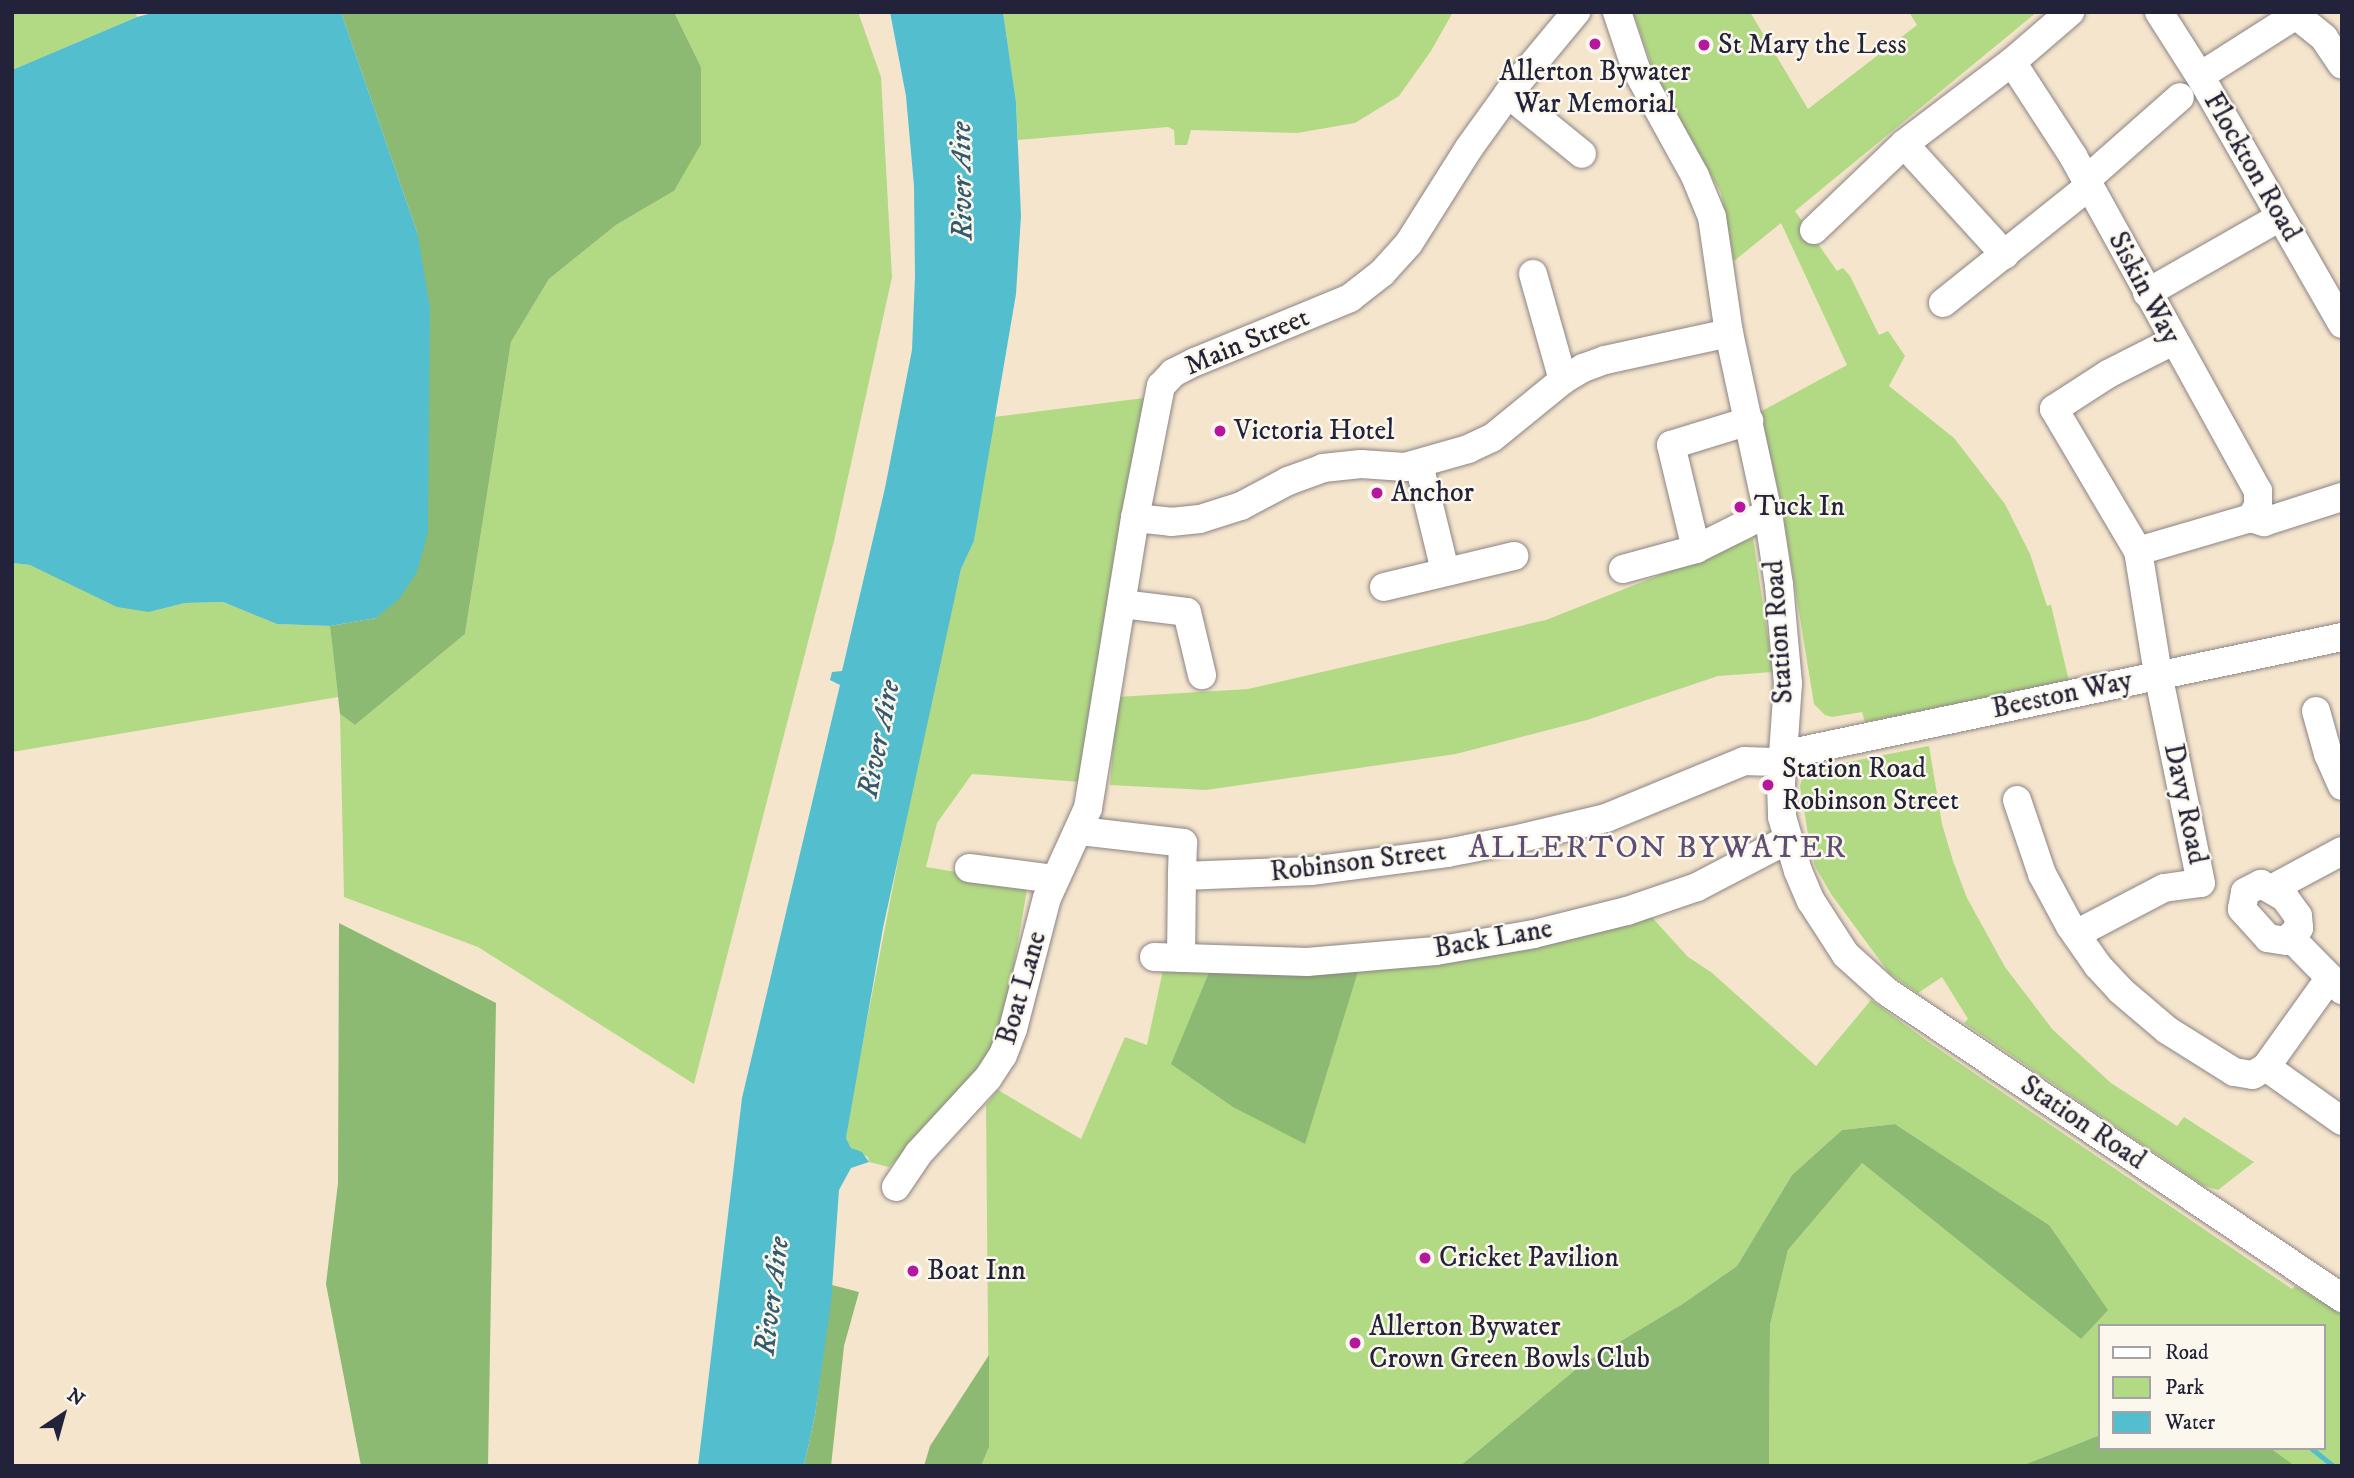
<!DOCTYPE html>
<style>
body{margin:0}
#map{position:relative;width:2354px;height:1478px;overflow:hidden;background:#f5e5cd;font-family:"IM FELL DW Pica",serif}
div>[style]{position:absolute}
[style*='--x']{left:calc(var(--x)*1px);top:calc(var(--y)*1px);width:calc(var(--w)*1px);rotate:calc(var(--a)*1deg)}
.green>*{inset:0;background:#b2da84}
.forest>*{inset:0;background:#8dba72}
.water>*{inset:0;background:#53bece}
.stream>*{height:5px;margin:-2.5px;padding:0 2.5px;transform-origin:2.5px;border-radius:2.5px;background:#53bece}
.roads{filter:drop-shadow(0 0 2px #8c8484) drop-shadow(0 0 2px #8c8484)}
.minor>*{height:28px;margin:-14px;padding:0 14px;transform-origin:14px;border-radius:14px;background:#fff}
.dots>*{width:19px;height:19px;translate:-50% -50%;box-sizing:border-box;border:4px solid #fbf7ec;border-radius:50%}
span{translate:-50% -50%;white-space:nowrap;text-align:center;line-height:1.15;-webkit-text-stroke:5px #fbf7ec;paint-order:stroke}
.poi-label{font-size:28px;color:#22223b}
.left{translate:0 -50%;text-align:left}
.street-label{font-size:28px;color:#22223b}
.water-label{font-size:30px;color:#33596e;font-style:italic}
.quarter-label{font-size:32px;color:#5e4d74;letter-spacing:2px}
.frame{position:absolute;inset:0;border:14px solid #22223b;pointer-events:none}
.legend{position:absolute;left:2098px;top:1324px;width:228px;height:126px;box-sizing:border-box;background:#fbf7ec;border:2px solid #a4a2a5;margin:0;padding:9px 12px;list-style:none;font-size:21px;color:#22223b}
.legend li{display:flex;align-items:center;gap:14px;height:35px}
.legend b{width:35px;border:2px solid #a4a2a5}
.north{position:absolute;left:28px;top:1380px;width:70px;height:70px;-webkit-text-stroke:5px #fbf7ec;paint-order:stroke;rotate:36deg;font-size:19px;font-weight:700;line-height:28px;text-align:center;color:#22223b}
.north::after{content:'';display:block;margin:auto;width:24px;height:32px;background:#22223b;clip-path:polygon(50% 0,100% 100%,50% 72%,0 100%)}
</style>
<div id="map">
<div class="green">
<div style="clip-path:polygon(12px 12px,136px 12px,137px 17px,12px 70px)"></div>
<div style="clip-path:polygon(674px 12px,858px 12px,881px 77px,892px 277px,834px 541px,694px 1084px,478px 947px,344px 897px,340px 714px,355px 725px,465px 634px,511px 342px,549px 279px,616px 225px,674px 191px,701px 67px)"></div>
<div style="clip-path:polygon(1003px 12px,1453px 12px,1431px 51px,1399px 96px,1355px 123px,1297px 133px,1191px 130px,1187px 145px,1175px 145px,1174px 130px,1168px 127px,1018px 140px,1016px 102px)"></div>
<div style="clip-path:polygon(1633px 12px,1750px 12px,1808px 109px,1917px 25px,1909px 12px,2037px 12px,1795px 211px,1837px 271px,1843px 268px,1850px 276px,1879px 335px,1888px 331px,1905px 356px,1889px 386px,1954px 438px,2005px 504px,2030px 554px,2047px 606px,2051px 605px,2069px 681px,1865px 722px,1862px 712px,1832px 717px,1825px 715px,1814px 704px,1781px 502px,1760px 412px,1847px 365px,1781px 223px,1734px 261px,1721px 193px,1654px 72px)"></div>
<div style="clip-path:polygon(1144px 398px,1082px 782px,972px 774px,937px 823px,926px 867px,1028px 884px,1003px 1027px,987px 1060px,957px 1100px,889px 1167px,869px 1162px,868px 1157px,851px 1148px,846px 1138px,854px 1087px,916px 768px,961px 569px,974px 541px,994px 417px)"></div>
<div style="clip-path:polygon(1753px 538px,1773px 672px,1718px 676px,1587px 720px,1456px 754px,1206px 790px,1110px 785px,1117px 697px,1248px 689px,1546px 620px)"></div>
<div style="clip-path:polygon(12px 563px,30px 565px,149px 612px,185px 603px,223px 602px,277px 624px,330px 626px,338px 697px,12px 752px)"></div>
<div style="clip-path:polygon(1929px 746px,1942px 824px,1953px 861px,1967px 898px,2005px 967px,2053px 1030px,2111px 1083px,2177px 1126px,2184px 1117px,2254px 1162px,2218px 1190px,2204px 1186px,1964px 1023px,1968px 1019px,1942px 977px,1918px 993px,1889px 973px,1831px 894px,1815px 866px,1809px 840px,1800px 786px,1803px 775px,1813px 769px)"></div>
<div style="clip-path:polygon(1649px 914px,1688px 957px,1711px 972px,1816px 1066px,1871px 1000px,1930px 1043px,2292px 1289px,2295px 1286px,2342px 1314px,2342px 1466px,2121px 1466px,2138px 1448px,2324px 1448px,2324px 1326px,2100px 1326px,2100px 1435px,2026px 1464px,1769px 1466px,1770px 1325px,1788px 1250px,1862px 1163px,2080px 1338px,2049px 1225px,1895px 1124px,1842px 1130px,1792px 1175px,1737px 1266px,1684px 1303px,1581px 1365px,1460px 1466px,981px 1466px,989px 1447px,986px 1105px,998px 1090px,1081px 1139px,1125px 1037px,1147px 1045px,1163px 970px,1359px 968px)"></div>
</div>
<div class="forest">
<div style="clip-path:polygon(341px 12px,674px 12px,701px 67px,701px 144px,674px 191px,616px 225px,549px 279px,511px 342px,465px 634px,355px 725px,340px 714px,330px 626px,376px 618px,418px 235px)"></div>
<div style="clip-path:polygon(339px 923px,496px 1003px,488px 1466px,361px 1466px,326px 1284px,338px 1183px)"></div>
<div style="clip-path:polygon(1359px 968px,1305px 1144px,1233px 1107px,1171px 1064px,1210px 970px)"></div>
<div style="clip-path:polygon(1895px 1124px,2049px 1225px,2108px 1310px,2081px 1339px,1862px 1163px,1788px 1250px,1770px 1325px,1769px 1466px,1460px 1466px,1581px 1365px,1684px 1303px,1737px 1266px,1792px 1175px,1842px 1130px)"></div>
<div style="clip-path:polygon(832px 1285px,859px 1292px,844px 1346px,831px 1466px,804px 1466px,815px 1415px)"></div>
<div style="clip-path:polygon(989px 1355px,989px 1447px,981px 1466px,924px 1466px,930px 1446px)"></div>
<div style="clip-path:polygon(2100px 1435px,2100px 1448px,2270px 1448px,2295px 1466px,2001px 1466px,2026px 1464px)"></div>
</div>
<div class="water">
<div style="clip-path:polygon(156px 12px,341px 12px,418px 235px,430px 308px,428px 532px,417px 572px,399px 599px,376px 618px,330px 626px,277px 624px,223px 602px,185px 603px,149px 612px,117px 607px,30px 565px,12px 563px,12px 70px,137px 17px)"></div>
<div style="clip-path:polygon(890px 12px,1003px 12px,1016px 102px,1021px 216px,1016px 294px,974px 541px,961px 569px,883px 928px,846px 1138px,851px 1148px,862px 1152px,869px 1162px,851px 1168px,839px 1190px,831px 1303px,815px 1415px,804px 1466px,698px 1466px,742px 1098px,840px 685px,830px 680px,832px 672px,842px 671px,885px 488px,912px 350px,915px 276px,914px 186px,906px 96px)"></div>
</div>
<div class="stream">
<div style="--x:2311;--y:1448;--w:28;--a:39"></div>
</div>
<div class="roads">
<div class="minor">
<div style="--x:1617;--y:12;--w:60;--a:71.6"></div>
<div style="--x:1636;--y:69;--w:122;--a:61.1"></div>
<div style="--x:1695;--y:176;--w:44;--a:67.5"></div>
<div style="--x:1712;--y:217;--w:117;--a:81.7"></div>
<div style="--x:1729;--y:333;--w:184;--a:77.8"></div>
<div style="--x:1768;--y:513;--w:73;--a:81.3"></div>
<div style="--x:1779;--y:585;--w:98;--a:84.8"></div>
<div style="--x:1788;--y:683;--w:101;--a:94"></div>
<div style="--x:1781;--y:784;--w:33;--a:88"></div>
<div style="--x:1782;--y:817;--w:56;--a:73.5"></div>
<div style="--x:1798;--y:871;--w:33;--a:67"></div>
<div style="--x:1811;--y:901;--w:64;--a:57.1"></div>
<div style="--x:1846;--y:955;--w:54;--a:42"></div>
<div style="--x:1886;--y:991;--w:550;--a:33.95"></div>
<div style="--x:2159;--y:12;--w:82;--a:57.5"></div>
<div style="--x:2203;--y:81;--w:280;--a:60.2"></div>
<div style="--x:2296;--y:15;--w:36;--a:39"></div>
<div style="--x:2324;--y:38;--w:32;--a:56"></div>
<div style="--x:2012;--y:62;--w:112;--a:57"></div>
<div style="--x:2073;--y:156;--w:383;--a:61.1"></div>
<div style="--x:2258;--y:491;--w:15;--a:90"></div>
<div style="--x:2258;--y:506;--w:14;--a:120"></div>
<div style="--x:2200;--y:76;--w:114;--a:-32.4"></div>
<div style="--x:2296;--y:15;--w:4;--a:-124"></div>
<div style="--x:1508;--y:94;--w:95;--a:39"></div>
<div style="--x:1904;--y:144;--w:150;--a:47.7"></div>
<div style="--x:2086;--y:180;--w:125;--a:-41.4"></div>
<div style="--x:1814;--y:230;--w:124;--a:-43.7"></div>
<div style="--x:1904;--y:144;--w:136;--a:-37.2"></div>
<div style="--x:2012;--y:62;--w:77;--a:-40.8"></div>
<div style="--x:1533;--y:274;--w:110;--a:74.2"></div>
<div style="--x:2147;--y:293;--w:153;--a:-29.7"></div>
<div style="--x:1943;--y:303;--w:187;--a:-38.7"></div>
<div style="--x:1419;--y:464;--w:110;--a:76.3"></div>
<div style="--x:1135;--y:518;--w:36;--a:6"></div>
<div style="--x:1171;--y:522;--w:29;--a:-6"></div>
<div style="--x:1200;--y:519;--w:43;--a:-17.6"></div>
<div style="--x:1241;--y:506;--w:53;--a:-28"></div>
<div style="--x:1288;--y:481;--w:37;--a:-20"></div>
<div style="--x:1323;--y:468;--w:38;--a:-6"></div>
<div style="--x:1361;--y:464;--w:44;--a:3.9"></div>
<div style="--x:1405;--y:467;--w:66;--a:-15.9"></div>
<div style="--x:1468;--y:449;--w:26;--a:-25"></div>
<div style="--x:1492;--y:438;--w:92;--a:-39.2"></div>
<div style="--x:1563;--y:380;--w:23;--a:-31"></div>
<div style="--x:1583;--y:368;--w:23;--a:-20"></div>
<div style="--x:1605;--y:360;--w:127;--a:-12.3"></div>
<div style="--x:1696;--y:549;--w:107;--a:-103.5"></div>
<div style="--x:1671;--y:445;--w:82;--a:-17.1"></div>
<div style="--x:2138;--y:551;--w:118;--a:-16.3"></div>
<div style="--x:2251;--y:518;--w:14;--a:17"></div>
<div style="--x:2264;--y:522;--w:82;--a:-17.8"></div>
<div style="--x:1623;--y:569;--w:76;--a:-15.3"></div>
<div style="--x:1696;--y:549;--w:80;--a:-26.6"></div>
<div style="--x:1384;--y:587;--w:134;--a:-13.4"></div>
<div style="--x:1122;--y:604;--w:65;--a:7"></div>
<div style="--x:1187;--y:612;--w:65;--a:76.6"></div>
<div style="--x:2316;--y:711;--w:45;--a:74.4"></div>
<div style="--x:2328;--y:754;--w:35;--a:66"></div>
<div style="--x:1782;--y:755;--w:572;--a:-11.9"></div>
<div style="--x:2017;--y:800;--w:78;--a:71.3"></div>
<div style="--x:2042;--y:874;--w:59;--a:61.7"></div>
<div style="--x:2070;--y:926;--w:49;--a:55"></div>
<div style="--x:2098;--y:966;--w:33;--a:47"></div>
<div style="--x:2120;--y:990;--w:62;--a:40.4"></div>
<div style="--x:2167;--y:1030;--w:79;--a:32.1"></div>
<div style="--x:2234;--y:1072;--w:19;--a:9"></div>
<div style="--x:2253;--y:1075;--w:15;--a:-32"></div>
<div style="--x:2266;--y:1067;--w:108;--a:-54.4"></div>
<div style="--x:1080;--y:831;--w:104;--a:6.6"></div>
<div style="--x:1183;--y:843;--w:33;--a:92"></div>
<div style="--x:1182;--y:876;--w:129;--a:-2.2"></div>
<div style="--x:1311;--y:871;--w:137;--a:-7.5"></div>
<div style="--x:1447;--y:853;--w:67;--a:-11.1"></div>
<div style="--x:1513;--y:840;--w:96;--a:-13.3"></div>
<div style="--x:1606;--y:818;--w:149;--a:-22.4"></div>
<div style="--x:1744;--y:761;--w:38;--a:2"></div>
<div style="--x:969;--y:868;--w:87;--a:7.3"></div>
<div style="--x:2261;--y:884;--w:28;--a:30"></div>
<div style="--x:2285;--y:898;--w:22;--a:54"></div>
<div style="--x:2298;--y:916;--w:12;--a:85"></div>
<div style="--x:2299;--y:928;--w:18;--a:135"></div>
<div style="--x:2286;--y:941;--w:18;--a:-171"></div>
<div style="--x:2268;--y:938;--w:39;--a:-132"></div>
<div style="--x:2242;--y:909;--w:17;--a:-80"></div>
<div style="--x:2245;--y:892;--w:18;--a:-27"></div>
<div style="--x:2273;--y:888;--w:78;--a:-28.2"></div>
<div style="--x:2076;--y:934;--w:99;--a:-27.6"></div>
<div style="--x:2164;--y:888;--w:37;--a:-8"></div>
<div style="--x:2201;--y:883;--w:213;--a:-101.6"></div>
<div style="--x:2158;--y:674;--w:125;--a:-99.2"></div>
<div style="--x:2138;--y:551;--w:165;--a:-120.6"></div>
<div style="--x:2054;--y:409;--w:64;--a:-32.9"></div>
<div style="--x:2108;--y:374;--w:73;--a:-26.9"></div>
<div style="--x:2291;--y:938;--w:73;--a:45.6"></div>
<div style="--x:1154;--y:957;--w:153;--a:1.9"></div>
<div style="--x:1307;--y:962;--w:129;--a:-4.9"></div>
<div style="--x:1436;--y:951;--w:99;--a:-9.8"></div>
<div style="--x:1534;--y:934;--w:96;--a:-13.9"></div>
<div style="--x:1627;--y:911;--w:74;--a:-18.9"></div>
<div style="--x:1697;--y:887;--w:102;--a:-27.6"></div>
<div style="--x:1181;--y:958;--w:82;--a:-89.3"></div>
<div style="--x:2266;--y:1067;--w:93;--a:35.4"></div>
<div style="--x:896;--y:1187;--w:40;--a:-56"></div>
<div style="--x:918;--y:1154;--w:103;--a:-47.4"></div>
<div style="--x:988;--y:1078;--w:27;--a:-57"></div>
<div style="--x:1003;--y:1055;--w:28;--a:-69"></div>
<div style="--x:1013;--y:1029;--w:135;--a:-75.5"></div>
<div style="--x:1047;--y:898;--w:99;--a:-65.5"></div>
<div style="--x:1088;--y:808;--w:294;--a:-80.8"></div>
<div style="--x:1135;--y:518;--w:135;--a:-78.9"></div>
<div style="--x:1161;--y:386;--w:18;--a:-47"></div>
<div style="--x:1173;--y:373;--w:25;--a:-27"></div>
<div style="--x:1195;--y:362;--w:168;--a:-22.4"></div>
<div style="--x:1350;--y:298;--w:41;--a:-38"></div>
<div style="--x:1382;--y:273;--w:40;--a:-48"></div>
<div style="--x:1409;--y:243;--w:112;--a:-57.7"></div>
<div style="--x:1469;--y:148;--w:67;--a:-54.2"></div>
<div style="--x:1508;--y:94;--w:107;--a:-50.3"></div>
</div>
</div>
<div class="dots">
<div style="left:1595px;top:44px;background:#b5179e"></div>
<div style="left:1704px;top:45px;background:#b5179e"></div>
<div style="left:1220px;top:431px;background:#b5179e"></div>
<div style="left:1377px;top:493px;background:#b5179e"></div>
<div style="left:1740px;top:507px;background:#b5179e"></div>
<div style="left:1768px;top:785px;background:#b5179e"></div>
<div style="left:1425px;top:1258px;background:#b5179e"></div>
<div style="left:913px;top:1271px;background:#b5179e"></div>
<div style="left:1355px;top:1343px;background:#b5179e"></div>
</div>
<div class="poi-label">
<span class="left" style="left:1718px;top:45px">St Mary the Less</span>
<span style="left:1595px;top:88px">Allerton Bywater<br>War Memorial</span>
<span class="left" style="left:1234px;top:431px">Victoria Hotel</span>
<span class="left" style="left:1391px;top:493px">Anchor</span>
<span class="left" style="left:1754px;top:507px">Tuck In</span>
<span class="left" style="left:1782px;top:785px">Station Road<br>Robinson Street</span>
<span class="left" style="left:1439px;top:1258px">Cricket Pavilion</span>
<span class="left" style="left:927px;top:1271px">Boat Inn</span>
<span class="left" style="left:1369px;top:1343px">Allerton Bywater<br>Crown Green Bowls Club</span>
</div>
<div class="street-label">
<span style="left:2252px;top:167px;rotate:60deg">Flockton Road</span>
<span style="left:2144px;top:288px;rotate:62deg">Siskin Way</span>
<span style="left:1247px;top:342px;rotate:-23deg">Main Street</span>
<span style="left:1779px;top:632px;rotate:-94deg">Station Road</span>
<span style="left:2062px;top:695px;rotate:-12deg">Beeston Way</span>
<span style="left:2185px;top:804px;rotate:78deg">Davy Road</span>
<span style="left:1358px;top:862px;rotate:-7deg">Robinson Street</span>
<span style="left:1493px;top:939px;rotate:-10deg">Back Lane</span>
<span style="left:1022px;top:988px;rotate:-74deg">Boat Lane</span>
<span style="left:2083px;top:1123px;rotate:34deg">Station Road</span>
</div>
<div class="water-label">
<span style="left:963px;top:181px;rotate:-91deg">River Aire</span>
<span style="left:880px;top:739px;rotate:-79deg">River Aire</span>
<span style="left:773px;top:1296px;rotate:-83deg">River Aire</span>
</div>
<div class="quarter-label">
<span style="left:1658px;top:848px">ALLERTON BYWATER</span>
</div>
<div class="frame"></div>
<ul class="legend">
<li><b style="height:9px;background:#fff"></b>Road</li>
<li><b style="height:19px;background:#b2da84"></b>Park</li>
<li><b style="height:19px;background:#53bece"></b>Water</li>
</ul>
<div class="north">N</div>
</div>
